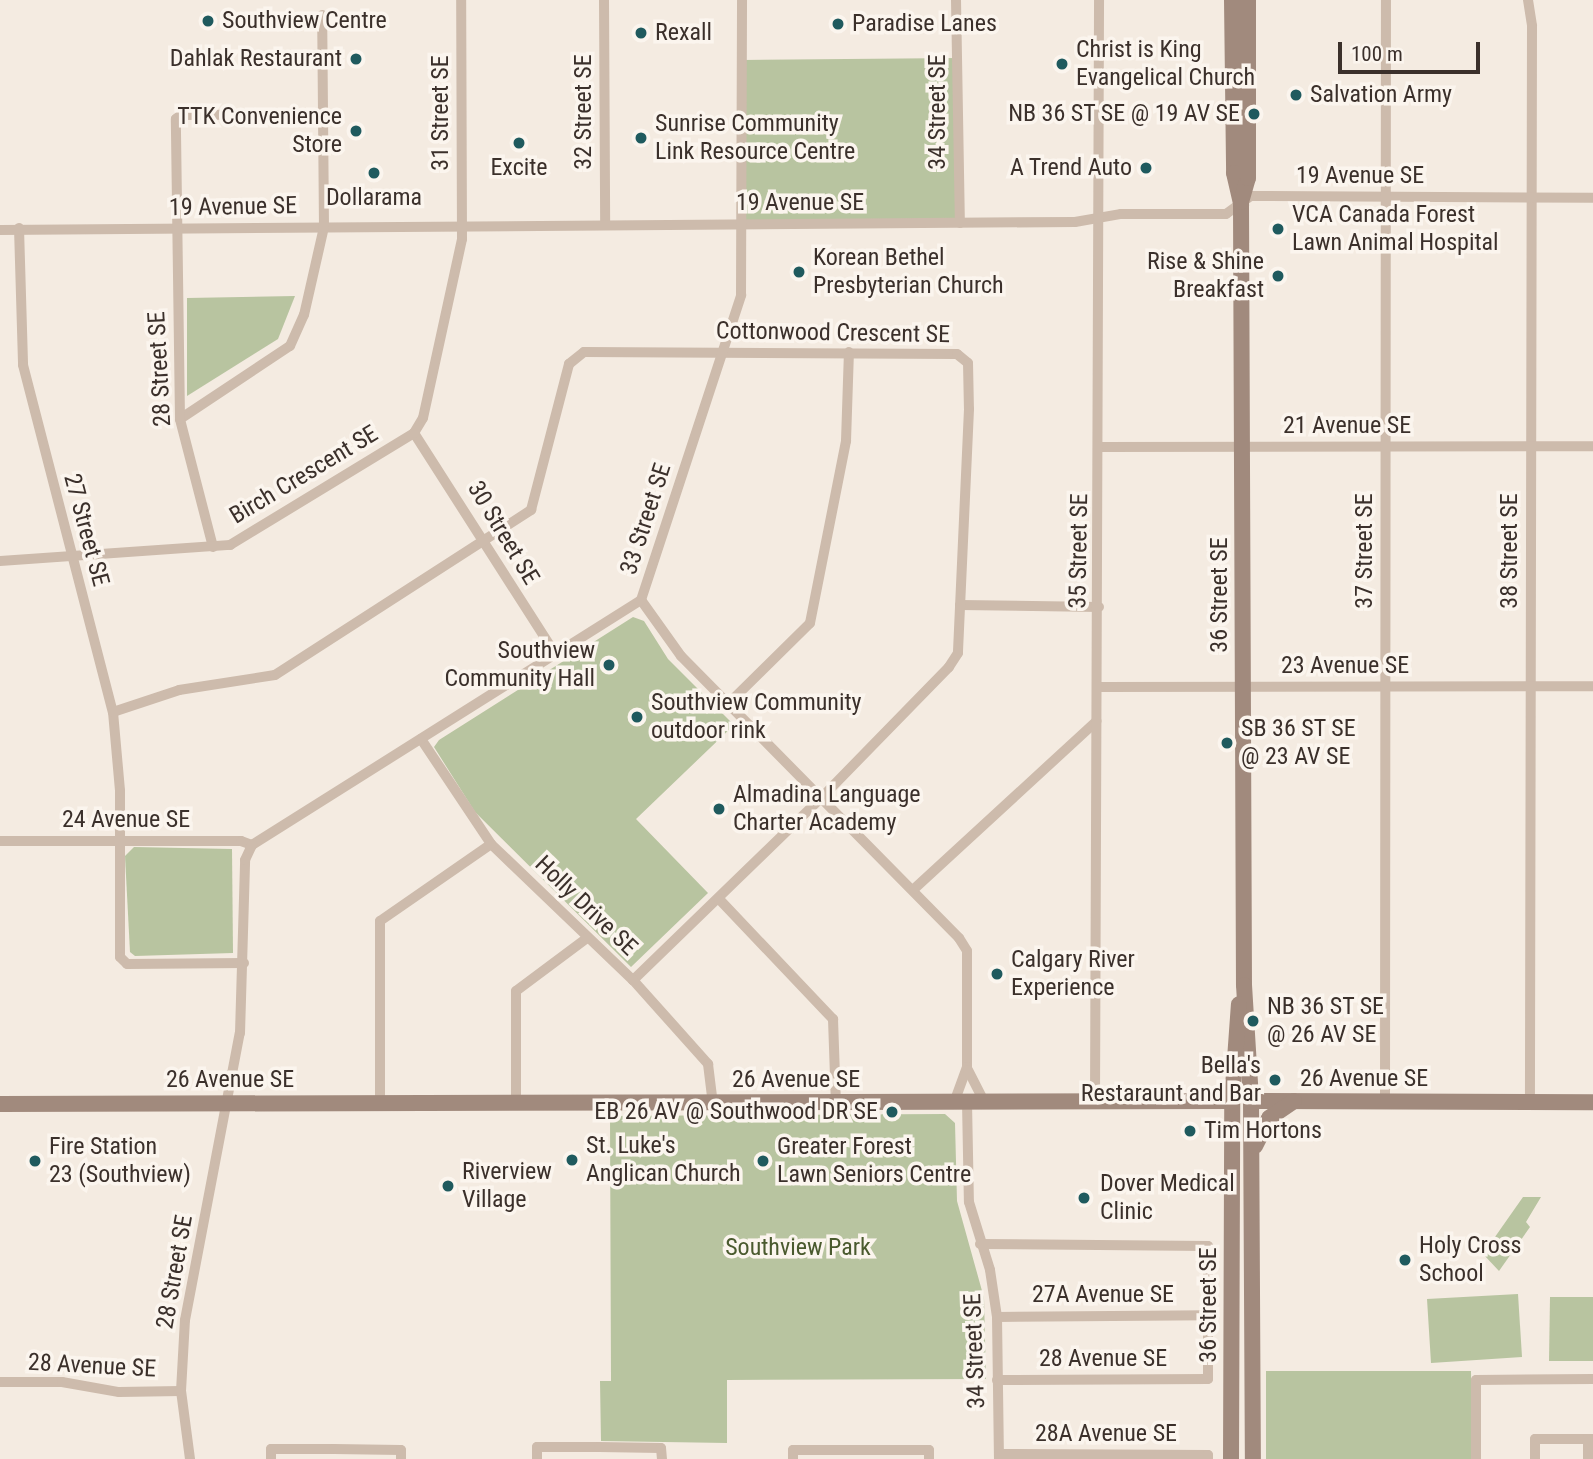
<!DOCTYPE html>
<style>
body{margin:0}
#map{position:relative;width:1593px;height:1459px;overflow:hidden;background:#f4ebe1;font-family:"Roboto Condensed",sans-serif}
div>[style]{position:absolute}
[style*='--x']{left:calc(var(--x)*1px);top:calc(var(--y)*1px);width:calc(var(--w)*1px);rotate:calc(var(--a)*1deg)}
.green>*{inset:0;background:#b8c4a0}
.street>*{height:10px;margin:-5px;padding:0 5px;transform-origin:5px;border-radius:5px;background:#cdbbac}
.secondary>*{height:16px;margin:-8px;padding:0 8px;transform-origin:8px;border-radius:8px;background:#a18a7d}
.dots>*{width:19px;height:19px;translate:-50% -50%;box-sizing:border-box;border:4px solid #fbf5ee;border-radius:50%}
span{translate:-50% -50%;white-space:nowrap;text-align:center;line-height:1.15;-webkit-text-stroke:7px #fbf5ee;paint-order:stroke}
.poi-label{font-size:24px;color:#3b302b}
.left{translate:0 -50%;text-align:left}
.right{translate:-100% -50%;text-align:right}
.street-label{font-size:24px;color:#3b302b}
.park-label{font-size:24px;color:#4a5a2e}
.scale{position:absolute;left:1338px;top:42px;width:142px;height:32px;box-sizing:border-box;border:4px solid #3b302b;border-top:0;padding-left:9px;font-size:21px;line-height:24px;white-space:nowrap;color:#3b302b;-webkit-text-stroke:5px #fbf5ee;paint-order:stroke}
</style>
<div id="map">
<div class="green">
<div style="clip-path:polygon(959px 58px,960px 223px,743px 224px,742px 60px)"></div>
<div style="clip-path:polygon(295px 296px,278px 339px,187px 396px,187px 298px)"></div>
<div style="clip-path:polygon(633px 617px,644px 621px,668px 659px,734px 725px,636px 819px,708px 893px,631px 967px,475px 812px,434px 747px,439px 740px)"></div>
<div style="clip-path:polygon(134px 847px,232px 849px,233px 953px,135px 956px,130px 952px,125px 856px)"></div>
<div style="clip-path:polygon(945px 1114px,955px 1123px,957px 1201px,984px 1298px,986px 1379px,727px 1380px,727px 1443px,601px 1441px,600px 1381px,611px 1381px,610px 1116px)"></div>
<div style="clip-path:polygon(1523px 1197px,1541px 1197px,1526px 1222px,1530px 1227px,1499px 1271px,1483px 1254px)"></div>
<div style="clip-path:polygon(1518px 1294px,1522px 1357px,1431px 1363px,1427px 1299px)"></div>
<div style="clip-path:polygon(1550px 1297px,1593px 1297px,1593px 1361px,1549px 1361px)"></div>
<div style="clip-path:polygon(1266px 1371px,1471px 1371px,1472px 1459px,1266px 1459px)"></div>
</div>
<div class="street">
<div style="--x:604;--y:0;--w:223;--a:89.7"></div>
<div style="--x:956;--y:0;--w:223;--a:89"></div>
<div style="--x:1528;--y:0;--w:26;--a:81"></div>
<div style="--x:1532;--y:26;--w:1076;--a:90.11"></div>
<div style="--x:19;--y:228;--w:137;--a:88.3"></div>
<div style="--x:23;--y:365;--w:358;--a:75.5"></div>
<div style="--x:113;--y:712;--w:79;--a:84.9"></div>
<div style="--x:120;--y:791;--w:166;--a:90"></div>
<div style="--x:120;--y:957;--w:10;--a:45"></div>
<div style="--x:127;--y:964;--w:117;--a:-0.5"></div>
<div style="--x:0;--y:230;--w:1075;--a:-0.43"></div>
<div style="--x:1075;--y:222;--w:47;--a:-9.9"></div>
<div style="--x:1121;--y:214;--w:105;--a:0"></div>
<div style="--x:1226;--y:214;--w:31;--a:-36"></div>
<div style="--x:1251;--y:196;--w:342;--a:0.3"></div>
<div style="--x:180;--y:419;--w:132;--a:-33.6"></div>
<div style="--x:290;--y:346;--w:34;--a:-66"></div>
<div style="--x:304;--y:315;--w:90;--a:-77.2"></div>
<div style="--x:324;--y:227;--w:212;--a:-90.5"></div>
<div style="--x:414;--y:433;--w:264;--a:57.4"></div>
<div style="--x:1101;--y:447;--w:492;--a:-0.1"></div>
<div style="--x:213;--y:547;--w:132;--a:-104.5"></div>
<div style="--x:180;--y:419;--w:300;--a:-90.8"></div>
<div style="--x:176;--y:119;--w:6;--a:-39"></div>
<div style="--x:181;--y:115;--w:142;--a:-0.4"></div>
<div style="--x:0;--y:561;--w:231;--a:-4"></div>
<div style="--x:230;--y:545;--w:215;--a:-31.3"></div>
<div style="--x:414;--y:433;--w:17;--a:-59"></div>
<div style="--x:423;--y:418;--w:183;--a:-77.7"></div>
<div style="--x:462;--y:239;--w:239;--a:-90.2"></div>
<div style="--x:641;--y:600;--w:69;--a:54.5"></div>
<div style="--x:681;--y:656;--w:396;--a:45.4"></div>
<div style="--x:959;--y:938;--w:15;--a:58"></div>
<div style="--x:967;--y:951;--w:116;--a:90"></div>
<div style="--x:967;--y:1067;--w:37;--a:110"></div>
<div style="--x:960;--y:605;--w:139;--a:0.8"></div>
<div style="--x:1098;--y:687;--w:495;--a:-0.1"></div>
<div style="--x:728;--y:704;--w:115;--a:-44.6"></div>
<div style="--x:810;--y:623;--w:186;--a:-78.8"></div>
<div style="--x:846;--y:441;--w:89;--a:-88.1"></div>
<div style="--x:113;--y:712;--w:70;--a:-18.4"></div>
<div style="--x:179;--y:690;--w:97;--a:-8.9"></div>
<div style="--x:275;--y:675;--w:305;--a:-32.8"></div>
<div style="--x:531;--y:510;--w:151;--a:-75.4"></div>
<div style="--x:569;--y:364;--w:19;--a:-39"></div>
<div style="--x:584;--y:352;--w:373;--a:0.3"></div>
<div style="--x:957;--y:354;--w:14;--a:39"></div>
<div style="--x:968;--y:363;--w:46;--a:88.8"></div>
<div style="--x:969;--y:409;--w:244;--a:92.6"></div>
<div style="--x:958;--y:653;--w:17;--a:123"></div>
<div style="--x:949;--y:667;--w:183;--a:134.3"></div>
<div style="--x:821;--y:798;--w:262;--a:135.9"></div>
<div style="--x:421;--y:739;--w:126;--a:56.3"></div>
<div style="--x:491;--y:844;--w:197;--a:43.8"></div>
<div style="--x:633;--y:980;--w:113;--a:48.2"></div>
<div style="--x:708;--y:1064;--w:39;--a:83"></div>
<div style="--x:0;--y:841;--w:241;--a:0"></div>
<div style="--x:241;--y:841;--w:12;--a:20"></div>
<div style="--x:252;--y:845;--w:460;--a:-32.2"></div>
<div style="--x:641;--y:600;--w:321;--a:-71.8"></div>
<div style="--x:741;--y:295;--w:295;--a:-89.8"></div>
<div style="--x:914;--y:889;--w:248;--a:-42.6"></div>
<div style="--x:719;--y:899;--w:166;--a:46.5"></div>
<div style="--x:833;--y:1019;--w:84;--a:88"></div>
<div style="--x:968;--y:1070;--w:36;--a:63"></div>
<div style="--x:516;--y:1102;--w:111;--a:-90"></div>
<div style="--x:516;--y:991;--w:89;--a:-36.7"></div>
<div style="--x:967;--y:1102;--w:100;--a:88.9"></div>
<div style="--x:969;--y:1202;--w:71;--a:72.8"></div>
<div style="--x:990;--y:1270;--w:48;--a:81.5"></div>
<div style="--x:997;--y:1317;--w:142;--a:89.2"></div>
<div style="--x:1095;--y:1102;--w:1102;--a:-89.79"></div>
<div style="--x:1385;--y:1102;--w:1102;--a:-89.95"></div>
<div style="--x:380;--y:1103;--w:182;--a:-90"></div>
<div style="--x:380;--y:921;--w:135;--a:-34.7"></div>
<div style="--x:980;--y:1244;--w:228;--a:0.5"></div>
<div style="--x:1208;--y:1246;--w:133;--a:90"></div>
<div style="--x:1208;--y:1379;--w:211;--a:179.7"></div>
<div style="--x:997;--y:1317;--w:211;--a:-0.5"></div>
<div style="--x:0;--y:1382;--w:62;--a:0"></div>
<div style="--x:62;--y:1382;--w:58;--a:10"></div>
<div style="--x:119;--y:1392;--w:62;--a:-0.9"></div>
<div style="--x:999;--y:1454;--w:209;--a:0.3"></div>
<div style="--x:1208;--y:1455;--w:4;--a:90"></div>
<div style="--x:190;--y:1459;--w:69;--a:-97.5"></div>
<div style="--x:181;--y:1391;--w:71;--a:-86.8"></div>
<div style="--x:185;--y:1320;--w:292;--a:-79.2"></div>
<div style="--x:240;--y:1033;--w:173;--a:-88.3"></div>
<div style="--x:245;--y:860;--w:17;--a:-65"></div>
<div style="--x:271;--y:1459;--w:10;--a:-90"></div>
<div style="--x:271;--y:1449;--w:63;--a:0"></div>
<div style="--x:334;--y:1449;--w:67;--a:0.9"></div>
<div style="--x:401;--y:1450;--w:9;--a:90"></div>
<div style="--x:537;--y:1459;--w:12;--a:-90"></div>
<div style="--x:537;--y:1447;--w:62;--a:0"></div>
<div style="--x:599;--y:1447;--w:62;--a:0.9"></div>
<div style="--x:661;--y:1448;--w:11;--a:85"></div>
<div style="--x:793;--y:1459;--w:9;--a:-90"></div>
<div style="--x:793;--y:1450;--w:136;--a:0"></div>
<div style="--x:929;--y:1450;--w:9;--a:90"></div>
<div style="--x:1476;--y:1459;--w:79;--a:-90"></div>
<div style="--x:1476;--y:1380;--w:117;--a:-0.5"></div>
<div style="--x:1535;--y:1459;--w:20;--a:-90"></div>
<div style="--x:1535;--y:1439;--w:58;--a:0"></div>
<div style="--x:1588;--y:1459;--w:20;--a:-90"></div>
</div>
<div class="secondary">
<div style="--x:1232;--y:0;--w:173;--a:89.3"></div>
<div style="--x:1234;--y:173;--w:32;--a:77"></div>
<div style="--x:1241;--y:204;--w:781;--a:89.78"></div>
<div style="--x:1244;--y:985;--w:116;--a:86.5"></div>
<div style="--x:1251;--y:1101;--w:358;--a:89.7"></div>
<div style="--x:1241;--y:202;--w:25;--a:-74"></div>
<div style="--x:1248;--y:178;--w:178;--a:-90"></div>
<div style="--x:1251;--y:1101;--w:342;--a:0.2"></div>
<div style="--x:0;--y:1104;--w:1232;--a:-0.14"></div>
<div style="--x:1255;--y:1146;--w:31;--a:-63"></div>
<div style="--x:1269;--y:1118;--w:30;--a:-34"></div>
<div style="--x:1231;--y:1459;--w:358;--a:-89.8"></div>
<div style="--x:1232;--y:1101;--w:97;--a:-85.9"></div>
</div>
<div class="dots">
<div style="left:208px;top:21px;background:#1f5a5e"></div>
<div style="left:838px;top:24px;background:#1f5a5e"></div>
<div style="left:641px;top:33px;background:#1f5a5e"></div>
<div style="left:356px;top:59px;background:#1f5a5e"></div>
<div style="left:1062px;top:64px;background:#1f5a5e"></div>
<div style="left:1296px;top:95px;background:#1f5a5e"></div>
<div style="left:1254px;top:114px;background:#1f5a5e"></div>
<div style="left:356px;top:131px;background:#1f5a5e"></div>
<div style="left:641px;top:138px;background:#1f5a5e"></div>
<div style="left:519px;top:143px;background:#1f5a5e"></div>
<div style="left:1146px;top:168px;background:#1f5a5e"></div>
<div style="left:374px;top:173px;background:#1f5a5e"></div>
<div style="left:1278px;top:229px;background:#1f5a5e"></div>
<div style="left:799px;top:272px;background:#1f5a5e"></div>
<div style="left:1278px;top:276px;background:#1f5a5e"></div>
<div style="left:609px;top:665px;background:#1f5a5e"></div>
<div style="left:637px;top:717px;background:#1f5a5e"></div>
<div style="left:1227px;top:743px;background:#1f5a5e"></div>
<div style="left:719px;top:809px;background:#1f5a5e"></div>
<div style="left:997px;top:974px;background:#1f5a5e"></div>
<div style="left:1253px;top:1021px;background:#1f5a5e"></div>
<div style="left:1275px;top:1080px;background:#1f5a5e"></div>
<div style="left:892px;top:1112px;background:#1f5a5e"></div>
<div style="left:1190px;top:1131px;background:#1f5a5e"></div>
<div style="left:572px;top:1160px;background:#1f5a5e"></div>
<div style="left:35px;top:1161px;background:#1f5a5e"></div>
<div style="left:763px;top:1161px;background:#1f5a5e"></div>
<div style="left:448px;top:1186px;background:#1f5a5e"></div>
<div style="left:1084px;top:1198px;background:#1f5a5e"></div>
<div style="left:1405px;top:1260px;background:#1f5a5e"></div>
</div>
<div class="poi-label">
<span class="left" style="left:222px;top:21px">Southview Centre</span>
<span class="left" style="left:852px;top:24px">Paradise Lanes</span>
<span class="left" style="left:655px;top:33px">Rexall</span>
<span class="left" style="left:1076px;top:64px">Christ is King<br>Evangelical Church</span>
<span class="right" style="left:342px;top:59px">Dahlak Restaurant</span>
<span class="left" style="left:1310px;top:95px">Salvation Army</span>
<span class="right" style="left:1240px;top:114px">NB 36 ST SE @ 19 AV SE</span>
<span class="right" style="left:342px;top:131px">TTK Convenience<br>Store</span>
<span class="left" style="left:655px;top:138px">Sunrise Community<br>Link Resource Centre</span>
<span style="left:519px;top:168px">Excite</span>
<span class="right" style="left:1132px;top:168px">A Trend Auto</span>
<span style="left:374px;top:198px">Dollarama</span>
<span class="left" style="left:1292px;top:229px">VCA Canada Forest<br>Lawn Animal Hospital</span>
<span class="left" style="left:813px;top:272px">Korean Bethel<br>Presbyterian Church</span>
<span class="right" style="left:1264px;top:276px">Rise &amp; Shine<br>Breakfast</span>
<span class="right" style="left:595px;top:665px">Southview<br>Community Hall</span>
<span class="left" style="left:651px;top:717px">Southview Community<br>outdoor rink</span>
<span class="left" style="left:1241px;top:743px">SB 36 ST SE<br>@ 23 AV SE</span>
<span class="left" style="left:733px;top:809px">Almadina Language<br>Charter Academy</span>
<span class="left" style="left:1011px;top:974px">Calgary River<br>Experience</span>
<span class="left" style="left:1267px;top:1021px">NB 36 ST SE<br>@ 26 AV SE</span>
<span class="right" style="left:1261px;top:1080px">Bella's<br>Restaraunt and Bar</span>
<span class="right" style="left:878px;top:1112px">EB 26 AV @ Southwood DR SE</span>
<span class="left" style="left:1204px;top:1131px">Tim Hortons</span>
<span class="left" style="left:586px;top:1160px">St. Luke's<br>Anglican Church</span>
<span class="left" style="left:49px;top:1161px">Fire Station<br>23 (Southview)</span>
<span class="left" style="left:777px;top:1161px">Greater Forest<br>Lawn Seniors Centre</span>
<span class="left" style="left:462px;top:1186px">Riverview<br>Village</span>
<span class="left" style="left:1100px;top:1198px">Dover Medical<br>Clinic</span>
<span class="left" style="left:1419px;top:1260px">Holy Cross<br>School</span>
</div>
<div class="street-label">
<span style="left:584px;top:112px;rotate:-90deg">32 Street SE</span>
<span style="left:938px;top:112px;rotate:-90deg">34 Street SE</span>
<span style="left:441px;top:113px;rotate:-90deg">31 Street SE</span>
<span style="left:1360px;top:176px">19 Avenue SE</span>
<span style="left:800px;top:203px">19 Avenue SE</span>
<span style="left:233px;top:207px;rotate:-1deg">19 Avenue SE</span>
<span style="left:833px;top:333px;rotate:1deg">Cottonwood Crescent SE</span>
<span style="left:160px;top:369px;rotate:-93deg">28 Street SE</span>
<span style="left:1347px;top:426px">21 Avenue SE</span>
<span style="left:304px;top:475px;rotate:-31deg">Birch Crescent SE</span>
<span style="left:646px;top:519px;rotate:-72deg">33 Street SE</span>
<span style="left:86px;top:530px;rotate:75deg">27 Street SE</span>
<span style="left:503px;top:533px;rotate:59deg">30 Street SE</span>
<span style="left:1079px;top:551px;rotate:-89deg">35 Street SE</span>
<span style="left:1365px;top:551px;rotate:-90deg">37 Street SE</span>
<span style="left:1510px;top:551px;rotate:-90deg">38 Street SE</span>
<span style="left:1220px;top:595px;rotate:-90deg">36 Street SE</span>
<span style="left:1345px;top:666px">23 Avenue SE</span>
<span style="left:126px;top:820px">24 Avenue SE</span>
<span style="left:586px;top:906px;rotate:44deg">Holly Drive SE</span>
<span style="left:1364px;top:1079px">26 Avenue SE</span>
<span style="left:230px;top:1080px">26 Avenue SE</span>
<span style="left:796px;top:1080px">26 Avenue SE</span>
<span style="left:175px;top:1272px;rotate:-80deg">28 Street SE</span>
<span style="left:1103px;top:1295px">27A Avenue SE</span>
<span style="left:1209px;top:1305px;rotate:-90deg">36 Street SE</span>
<span style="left:975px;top:1351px;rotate:-92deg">34 Street SE</span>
<span style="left:1103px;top:1359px">28 Avenue SE</span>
<span style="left:92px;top:1366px;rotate:3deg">28 Avenue SE</span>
<span style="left:1106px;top:1434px">28A Avenue SE</span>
</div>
<div class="park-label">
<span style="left:798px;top:1248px">Southview Park</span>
</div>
<div class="scale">100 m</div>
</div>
